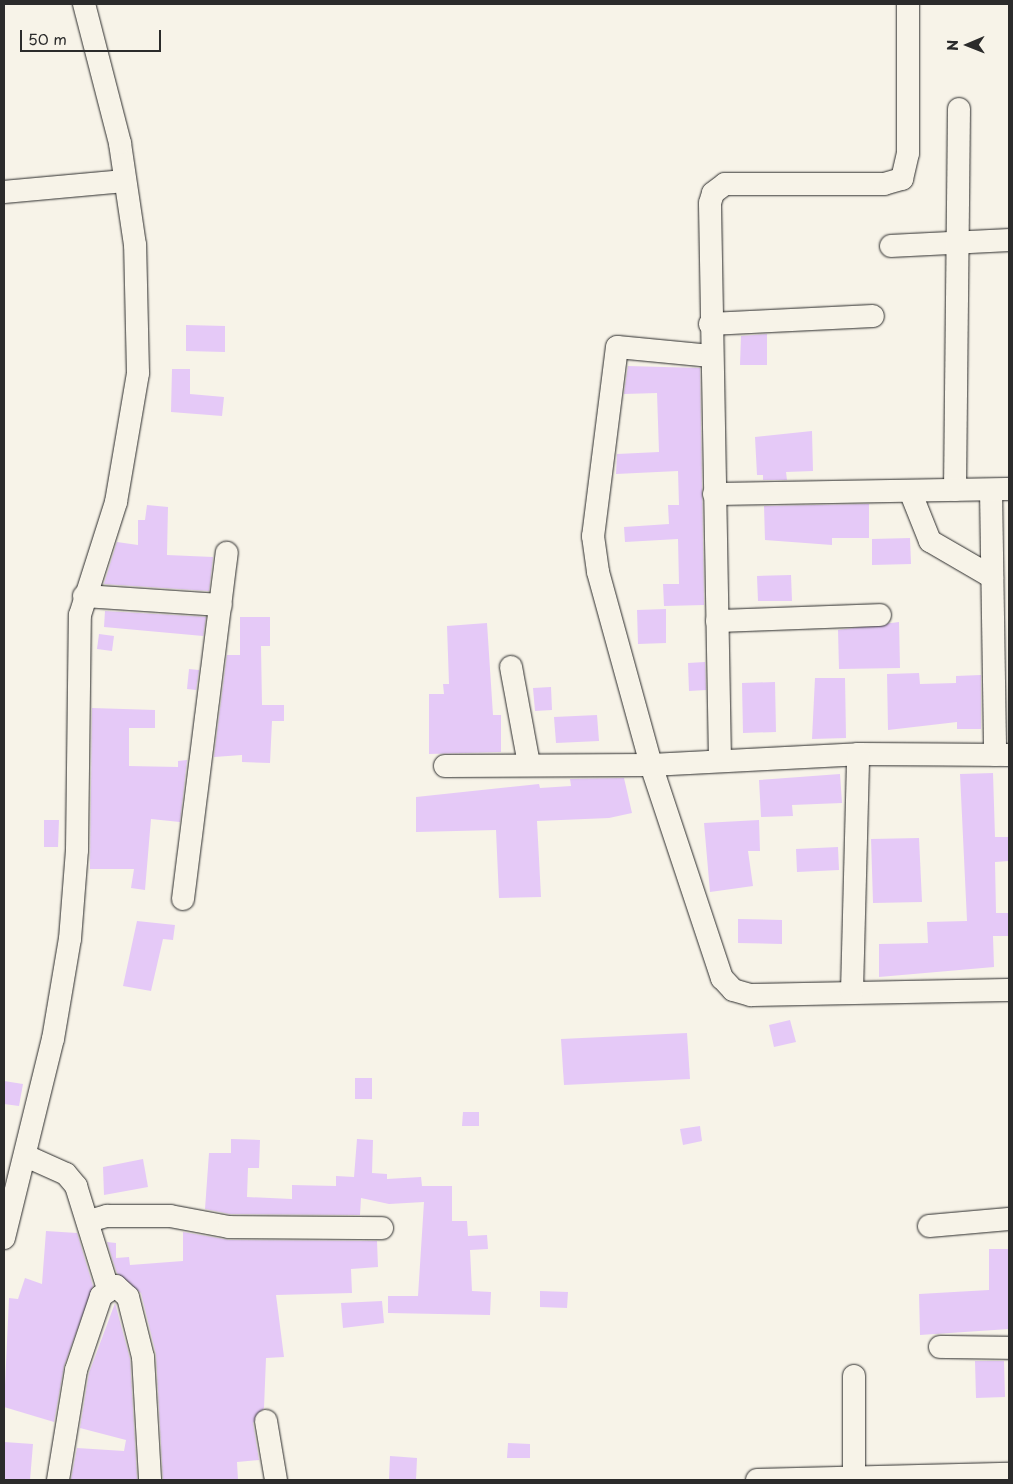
<!DOCTYPE html>
<style>
body{margin:0}
#map{position:relative;width:1013px;height:1484px;overflow:hidden;background:#f7f3e8;font-family:"Playpen Sans",sans-serif}
div>[style]{position:absolute}
[style*='--x']{left:calc(var(--x)*1px);top:calc(var(--y)*1px);width:calc(var(--w)*1px);rotate:calc(var(--a)*1deg)}
.building>*{inset:0;background:#e5c9f7}
.roads{filter:drop-shadow(0 0 1px #2b2b2b) drop-shadow(0 0 1px #2b2b2b)}
.minor>*{height:22px;margin:-11px;padding:0 11px;transform-origin:11px;border-radius:11px;background:#f7f3e8}
span{translate:-50% -50%;white-space:nowrap;text-align:center;line-height:1.15;-webkit-text-stroke:4px #f7f3e8;paint-order:stroke}
.frame{position:absolute;inset:0;border:5px solid #2b2b2b;pointer-events:none}
.north{position:absolute;left:943px;top:20px;width:50px;height:50px;-webkit-text-stroke:4px #f7f3e8;paint-order:stroke;rotate:269deg;font-size:14px;font-weight:700;line-height:20px;text-align:center;color:#2b2b2b}
.north::after{content:'';display:block;margin:auto;width:18px;height:22px;background:#2b2b2b;clip-path:polygon(50% 0,100% 100%,50% 72%,0 100%)}
.scale{position:absolute;left:20px;top:30px;width:141px;height:22px;box-sizing:border-box;border:2px solid #2b2b2b;border-top:0;padding-left:6px;font-size:15px;line-height:18px;white-space:nowrap;color:#2b2b2b;-webkit-text-stroke:4px #f7f3e8;paint-order:stroke}
</style>
<div id="map">
<div class="building">
<div style="clip-path:polygon(186px 325px,225px 326px,225px 352px,186px 351px)"></div>
<div style="clip-path:polygon(767px 334px,767px 365px,740px 365px,741px 336px)"></div>
<div style="clip-path:polygon(628px 366px,700px 368px,704px 605px,664px 606px,663px 584px,679px 584px,678px 539px,625px 542px,624px 527px,669px 524px,668px 505px,679px 505px,678px 471px,616px 474px,617px 454px,659px 452px,657px 393px,624px 394px)"></div>
<div style="clip-path:polygon(172px 369px,190px 369px,190px 394px,224px 397px,222px 416px,171px 412px)"></div>
<div style="clip-path:polygon(812px 431px,813px 471px,786px 472px,787px 480px,763px 480px,763px 475px,757px 475px,755px 437px)"></div>
<div style="clip-path:polygon(869px 504px,869px 538px,832px 538px,832px 545px,765px 540px,764px 506px)"></div>
<div style="clip-path:polygon(147px 505px,168px 507px,167px 555px,213px 557px,209px 591px,104px 584px,117px 542px,138px 545px,138px 520px,145px 520px)"></div>
<div style="clip-path:polygon(910px 538px,911px 564px,872px 565px,872px 539px)"></div>
<div style="clip-path:polygon(791px 575px,792px 601px,758px 601px,757px 576px)"></div>
<div style="clip-path:polygon(666px 609px,666px 643px,638px 644px,637px 610px)"></div>
<div style="clip-path:polygon(105px 611px,206px 617px,203px 636px,104px 627px)"></div>
<div style="clip-path:polygon(240px 617px,270px 617px,270px 646px,261px 646px,262px 705px,284px 705px,284px 721px,272px 721px,270px 763px,242px 762px,242px 755px,214px 757px,227px 655px,240px 655px)"></div>
<div style="clip-path:polygon(899px 622px,900px 668px,839px 669px,838px 630px)"></div>
<div style="clip-path:polygon(487px 623px,493px 715px,501px 715px,501px 752px,429px 754px,429px 694px,444px 694px,443px 684px,449px 684px,447px 626px)"></div>
<div style="clip-path:polygon(99px 634px,114px 636px,112px 651px,97px 649px)"></div>
<div style="clip-path:polygon(705px 662px,706px 690px,689px 691px,688px 663px)"></div>
<div style="clip-path:polygon(189px 669px,199px 670px,196px 690px,187px 689px)"></div>
<div style="clip-path:polygon(919px 673px,920px 684px,956px 683px,956px 676px,981px 675px,981px 729px,957px 729px,957px 722px,888px 730px,887px 674px)"></div>
<div style="clip-path:polygon(815px 678px,845px 678px,846px 738px,812px 739px)"></div>
<div style="clip-path:polygon(775px 682px,776px 732px,743px 733px,742px 683px)"></div>
<div style="clip-path:polygon(551px 687px,552px 710px,535px 711px,533px 688px)"></div>
<div style="clip-path:polygon(92px 708px,155px 710px,155px 728px,129px 728px,129px 766px,178px 767px,178px 761px,187px 760px,180px 822px,151px 819px,145px 890px,131px 888px,134px 869px,90px 869px)"></div>
<div style="clip-path:polygon(597px 715px,599px 741px,556px 743px,554px 717px)"></div>
<div style="clip-path:polygon(993px 773px,995px 837px,1009px 837px,1009px 861px,995px 862px,996px 913px,1009px 913px,1009px 936px,993px 936px,994px 967px,879px 977px,879px 944px,928px 943px,927px 922px,967px 921px,960px 774px)"></div>
<div style="clip-path:polygon(840px 774px,842px 803px,792px 805px,793px 816px,761px 817px,759px 780px)"></div>
<div style="clip-path:polygon(624px 778px,632px 813px,609px 818px,537px 821px,541px 897px,499px 898px,496px 830px,416px 832px,416px 797px,539px 784px,540px 788px,571px 786px,570px 779px)"></div>
<div style="clip-path:polygon(44px 820px,59px 820px,58px 847px,44px 847px)"></div>
<div style="clip-path:polygon(759px 820px,760px 851px,748px 851px,753px 886px,710px 892px,704px 823px)"></div>
<div style="clip-path:polygon(919px 838px,922px 902px,873px 903px,871px 839px)"></div>
<div style="clip-path:polygon(838px 847px,839px 870px,797px 872px,796px 849px)"></div>
<div style="clip-path:polygon(738px 919px,782px 920px,782px 944px,738px 943px)"></div>
<div style="clip-path:polygon(137px 921px,175px 925px,173px 940px,163px 939px,151px 991px,123px 986px)"></div>
<div style="clip-path:polygon(790px 1020px,796px 1042px,774px 1047px,769px 1025px)"></div>
<div style="clip-path:polygon(687px 1033px,690px 1079px,564px 1085px,561px 1039px)"></div>
<div style="clip-path:polygon(355px 1078px,372px 1078px,372px 1099px,355px 1099px)"></div>
<div style="clip-path:polygon(4px 1081px,23px 1084px,19px 1106px,4px 1104px)"></div>
<div style="clip-path:polygon(463px 1112px,479px 1112px,479px 1126px,462px 1126px)"></div>
<div style="clip-path:polygon(700px 1126px,702px 1141px,683px 1145px,680px 1129px)"></div>
<div style="clip-path:polygon(231px 1139px,260px 1140px,259px 1168px,248px 1168px,247px 1197px,292px 1199px,292px 1185px,336px 1186px,336px 1176px,354px 1177px,357px 1139px,373px 1140px,372px 1173px,387px 1174px,387px 1179px,421px 1177px,422px 1186px,452px 1186px,452px 1221px,467px 1221px,468px 1236px,487px 1235px,488px 1249px,470px 1250px,472px 1291px,491px 1292px,490px 1315px,388px 1313px,388px 1296px,418px 1296px,424px 1202px,389px 1204px,361px 1198px,360px 1215px,230px 1214px,205px 1209px,209px 1153px,231px 1153px)"></div>
<div style="clip-path:polygon(143px 1159px,148px 1187px,104px 1195px,103px 1167px)"></div>
<div style="clip-path:polygon(46px 1231px,77px 1233px,93px 1286px,64px 1366px,54px 1422px,4px 1407px,9px 1298px,18px 1299px,25px 1278px,42px 1284px)"></div>
<div style="clip-path:polygon(183px 1232px,229px 1240px,377px 1241px,378px 1267px,351px 1269px,352px 1293px,276px 1295px,284px 1357px,266px 1358px,264px 1408px,253px 1423px,259px 1460px,237px 1462px,238px 1480px,163px 1480px,156px 1354px,141px 1293px,117px 1273px,107px 1242px,116px 1243px,116px 1258px,129px 1257px,130px 1265px,183px 1261px)"></div>
<div style="clip-path:polygon(989px 1249px,1009px 1249px,1009px 1329px,920px 1335px,919px 1294px,989px 1290px)"></div>
<div style="clip-path:polygon(540px 1291px,568px 1292px,567px 1308px,540px 1307px)"></div>
<div style="clip-path:polygon(382px 1301px,384px 1323px,343px 1328px,341px 1303px)"></div>
<div style="clip-path:polygon(115px 1303px,130px 1359px,137px 1480px,71px 1480px,77px 1448px,124px 1451px,126px 1440px,80px 1428px,89px 1373px)"></div>
<div style="clip-path:polygon(975px 1361px,1004px 1361px,1005px 1397px,976px 1398px)"></div>
<div style="clip-path:polygon(4px 1442px,33px 1444px,30px 1480px,4px 1480px)"></div>
<div style="clip-path:polygon(508px 1443px,530px 1444px,530px 1458px,507px 1458px)"></div>
<div style="clip-path:polygon(390px 1456px,417px 1458px,416px 1480px,389px 1479px)"></div>
</div>
<div class="roads">
<div class="minor">
<div style="--x:4;--y:192;--w:121;--a:-5.2"></div>
<div style="--x:891;--y:246;--w:118;--a:-2.9"></div>
<div style="--x:710;--y:324;--w:163;--a:-2.8"></div>
<div style="--x:711;--y:356;--w:94;--a:-174.5"></div>
<div style="--x:617;--y:347;--w:191;--a:97.2"></div>
<div style="--x:593;--y:536;--w:36;--a:82"></div>
<div style="--x:598;--y:572;--w:200;--a:74.6"></div>
<div style="--x:651;--y:765;--w:225;--a:71.6"></div>
<div style="--x:722;--y:978;--w:16;--a:47"></div>
<div style="--x:733;--y:990;--w:19;--a:16"></div>
<div style="--x:751;--y:995;--w:258;--a:-1.1"></div>
<div style="--x:955;--y:490;--w:381;--a:-89.4"></div>
<div style="--x:991;--y:490;--w:265;--a:89.1"></div>
<div style="--x:910;--y:491;--w:54;--a:68.2"></div>
<div style="--x:930;--y:541;--w:72;--a:30.1"></div>
<div style="--x:714;--y:494;--w:295;--a:-1"></div>
<div style="--x:84;--y:596;--w:137;--a:3.8"></div>
<div style="--x:717;--y:621;--w:163;--a:-2.1"></div>
<div style="--x:511;--y:667;--w:99;--a:79.5"></div>
<div style="--x:720;--y:761;--w:558;--a:-91.03"></div>
<div style="--x:710;--y:203;--w:10;--a:-73"></div>
<div style="--x:713;--y:193;--w:15;--a:-37"></div>
<div style="--x:725;--y:184;--w:159;--a:0"></div>
<div style="--x:884;--y:184;--w:19;--a:-16"></div>
<div style="--x:902;--y:179;--w:27;--a:-77"></div>
<div style="--x:908;--y:153;--w:149;--a:-90"></div>
<div style="--x:445;--y:766;--w:206;--a:-0.3"></div>
<div style="--x:651;--y:765;--w:207;--a:-3"></div>
<div style="--x:858;--y:754;--w:151;--a:0.4"></div>
<div style="--x:183;--y:899;--w:349;--a:-82.8"></div>
<div style="--x:852;--y:991;--w:237;--a:-88.5"></div>
<div style="--x:26;--y:1156;--w:44;--a:24.2"></div>
<div style="--x:66;--y:1174;--w:16;--a:50"></div>
<div style="--x:76;--y:1186;--w:108;--a:72.7"></div>
<div style="--x:89;--y:1221;--w:19;--a:-16"></div>
<div style="--x:107;--y:1216;--w:63;--a:0"></div>
<div style="--x:170;--y:1216;--w:60;--a:10.6"></div>
<div style="--x:229;--y:1227;--w:153;--a:0.4"></div>
<div style="--x:929;--y:1226;--w:80;--a:-5"></div>
<div style="--x:4;--y:1238;--w:205;--a:-76.2"></div>
<div style="--x:53;--y:1039;--w:101;--a:-80.4"></div>
<div style="--x:70;--y:939;--w:89;--a:-85.5"></div>
<div style="--x:77;--y:850;--w:235;--a:-89.3"></div>
<div style="--x:80;--y:615;--w:119;--a:-72.3"></div>
<div style="--x:116;--y:502;--w:131;--a:-80.3"></div>
<div style="--x:138;--y:373;--w:128;--a:-91.3"></div>
<div style="--x:135;--y:245;--w:103;--a:-98.4"></div>
<div style="--x:120;--y:143;--w:144;--a:-104.5"></div>
<div style="--x:940;--y:1347;--w:69;--a:0.8"></div>
<div style="--x:266;--y:1421;--w:60;--a:80.4"></div>
<div style="--x:58;--y:1480;--w:111;--a:-80.7"></div>
<div style="--x:76;--y:1370;--w:78;--a:-71.3"></div>
<div style="--x:101;--y:1296;--w:18;--a:-34"></div>
<div style="--x:116;--y:1286;--w:16;--a:43"></div>
<div style="--x:128;--y:1297;--w:62;--a:76"></div>
<div style="--x:143;--y:1357;--w:123;--a:86.7"></div>
<div style="--x:757;--y:1480;--w:252;--a:-1.4"></div>
<div style="--x:854;--y:1480;--w:104;--a:-90"></div>
</div>
</div>
<div class="frame"></div>
<div class="north">N</div>
<div class="scale">50 m</div>
</div>
